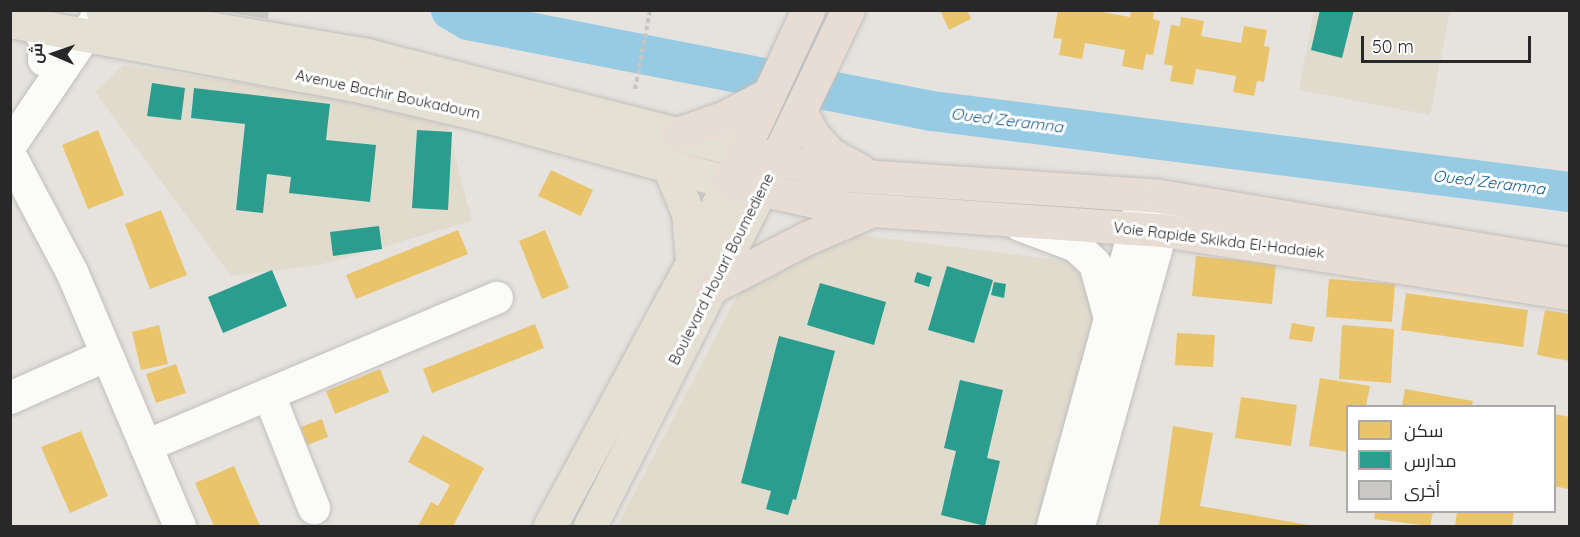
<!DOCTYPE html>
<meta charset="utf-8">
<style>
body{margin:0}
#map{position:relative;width:1580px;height:537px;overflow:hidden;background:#e6e3de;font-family:Quicksand,Cairo,sans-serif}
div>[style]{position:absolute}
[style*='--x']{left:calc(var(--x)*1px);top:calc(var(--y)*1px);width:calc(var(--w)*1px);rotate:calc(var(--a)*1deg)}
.education>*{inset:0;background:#e0dbcd}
.homes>*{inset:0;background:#e9c46a}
.schools>*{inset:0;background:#2a9d8f}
.river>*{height:40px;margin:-20px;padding:0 20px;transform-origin:20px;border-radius:20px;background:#96cbe3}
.building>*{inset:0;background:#cbc9c5}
.path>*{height:4px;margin-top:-2px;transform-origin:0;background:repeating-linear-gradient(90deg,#c6c5c5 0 4.5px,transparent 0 7.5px)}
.roads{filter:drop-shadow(0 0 2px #c0bfbf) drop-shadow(0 0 2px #c0bfbf)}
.minor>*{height:32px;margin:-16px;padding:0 16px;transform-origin:16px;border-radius:16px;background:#fbfbfa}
.major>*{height:33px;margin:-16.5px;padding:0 16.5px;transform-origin:16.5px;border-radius:16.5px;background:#e4e1d4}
.highway>*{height:33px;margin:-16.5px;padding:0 16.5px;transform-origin:16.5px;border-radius:16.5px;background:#e7ddd4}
span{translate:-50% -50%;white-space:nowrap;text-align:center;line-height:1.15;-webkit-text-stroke:6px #fff;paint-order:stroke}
.street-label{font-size:15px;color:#282828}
.water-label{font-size:16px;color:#175e8d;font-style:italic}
.frame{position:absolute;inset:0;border:12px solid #282828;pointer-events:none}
.legend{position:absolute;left:1346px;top:405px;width:210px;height:108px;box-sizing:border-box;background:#fff;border:2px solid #a9a9a9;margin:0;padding:8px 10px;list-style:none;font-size:18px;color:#282828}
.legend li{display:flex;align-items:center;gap:12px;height:30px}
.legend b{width:30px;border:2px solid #a9a9a9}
.north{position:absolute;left:24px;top:24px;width:60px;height:60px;-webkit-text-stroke:4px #fff;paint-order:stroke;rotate:272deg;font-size:16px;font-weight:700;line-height:24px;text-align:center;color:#282828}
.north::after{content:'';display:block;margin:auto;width:21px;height:27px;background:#282828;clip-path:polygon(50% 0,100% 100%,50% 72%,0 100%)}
.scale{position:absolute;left:1361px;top:36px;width:170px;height:27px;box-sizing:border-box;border:3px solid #282828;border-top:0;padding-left:8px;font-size:18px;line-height:21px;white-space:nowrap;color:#282828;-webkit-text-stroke:4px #fff;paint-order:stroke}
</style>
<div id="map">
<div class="education">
<div style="clip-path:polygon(1314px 11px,1450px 11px,1430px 115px,1299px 90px)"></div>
<div style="clip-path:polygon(123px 65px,349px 100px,446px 122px,472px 221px,319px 265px,231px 276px,95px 92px)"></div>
<div style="clip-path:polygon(843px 233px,1073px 262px,1098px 314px,1036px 526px,617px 526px,738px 294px)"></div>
</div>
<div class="homes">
<div style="clip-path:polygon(940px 10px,967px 10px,971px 19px,949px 30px)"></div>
<div style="clip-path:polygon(1058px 10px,1092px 10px,1130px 17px,1131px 10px,1154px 10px,1153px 19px,1160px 21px,1153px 55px,1146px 54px,1143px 70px,1122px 66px,1125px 50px,1085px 43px,1082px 59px,1059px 55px,1062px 39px,1053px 38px)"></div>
<div style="clip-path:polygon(1181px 17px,1204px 21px,1201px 36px,1241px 43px,1244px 26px,1267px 30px,1264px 46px,1270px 47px,1264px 82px,1257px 81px,1254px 96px,1233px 92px,1236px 76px,1196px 69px,1193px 85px,1170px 81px,1173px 66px,1164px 64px,1171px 25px,1180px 26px)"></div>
<div style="clip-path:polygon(98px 130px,124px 195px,88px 209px,62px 145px)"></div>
<div style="clip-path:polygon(551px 170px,593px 190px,581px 216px,538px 196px)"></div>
<div style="clip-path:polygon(161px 210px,187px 275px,150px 289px,125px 224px)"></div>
<div style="clip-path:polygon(458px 230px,468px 254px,356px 299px,346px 275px)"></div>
<div style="clip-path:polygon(545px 230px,569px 288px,542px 299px,519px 241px)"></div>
<div style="clip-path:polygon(1196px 256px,1276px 264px,1272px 304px,1192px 296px)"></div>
<div style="clip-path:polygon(1329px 279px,1395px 284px,1392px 322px,1326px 317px)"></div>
<div style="clip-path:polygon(1406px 293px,1528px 310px,1523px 347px,1401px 330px)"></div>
<div style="clip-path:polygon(1545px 310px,1570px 314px,1570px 361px,1537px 355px)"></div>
<div style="clip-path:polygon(1292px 323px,1315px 327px,1312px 342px,1289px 339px)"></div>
<div style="clip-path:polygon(535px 324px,544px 348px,432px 393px,423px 369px)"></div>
<div style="clip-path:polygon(159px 325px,168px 364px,141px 370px,132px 332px)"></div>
<div style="clip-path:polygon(1342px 325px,1394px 329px,1391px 383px,1339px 379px)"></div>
<div style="clip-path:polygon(1177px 333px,1215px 335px,1213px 367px,1175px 365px)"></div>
<div style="clip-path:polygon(176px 364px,186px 393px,156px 403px,146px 374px)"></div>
<div style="clip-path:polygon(380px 369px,389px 392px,335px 414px,326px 391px)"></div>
<div style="clip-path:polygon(1320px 378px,1370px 386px,1366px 406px,1348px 406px,1348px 452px,1309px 446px)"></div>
<div style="clip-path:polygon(1405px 389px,1473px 401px,1472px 406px,1402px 406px)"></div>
<div style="clip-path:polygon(1241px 397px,1297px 405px,1291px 446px,1235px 438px)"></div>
<div style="clip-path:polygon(1554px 414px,1570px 417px,1568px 489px,1554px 486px)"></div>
<div style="clip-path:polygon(322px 419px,328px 437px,307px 445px,301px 427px)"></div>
<div style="clip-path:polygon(1173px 426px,1213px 433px,1200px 506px,1315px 526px,1159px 526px)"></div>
<div style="clip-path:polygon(81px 431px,108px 496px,70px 513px,41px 447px)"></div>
<div style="clip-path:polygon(423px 435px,484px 468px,453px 526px,418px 526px,431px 502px,438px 506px,450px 485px,408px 462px)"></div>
<div style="clip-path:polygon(234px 466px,260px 526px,214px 526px,195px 483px)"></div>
<div style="clip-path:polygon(1375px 512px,1433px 512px,1430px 526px,1374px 519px)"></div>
<div style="clip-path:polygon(1457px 512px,1514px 512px,1512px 526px,1455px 526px)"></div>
</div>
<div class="schools">
<div style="clip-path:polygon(1320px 10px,1354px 10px,1342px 58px,1311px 50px)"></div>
<div style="clip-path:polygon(152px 83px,185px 88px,181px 120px,147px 116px)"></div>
<div style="clip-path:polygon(194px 88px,330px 104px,326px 140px,376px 145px,370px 202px,289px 193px,291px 177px,267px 174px,263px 213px,236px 210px,245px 124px,191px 118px)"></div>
<div style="clip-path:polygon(417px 130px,452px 132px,448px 210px,412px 208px)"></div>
<div style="clip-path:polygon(379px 226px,382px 249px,333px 256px,330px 232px)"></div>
<div style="clip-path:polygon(947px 266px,993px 280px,974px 343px,928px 330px)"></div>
<div style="clip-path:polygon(272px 270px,287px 306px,223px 333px,208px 297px)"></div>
<div style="clip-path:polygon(917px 272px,932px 277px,929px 287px,914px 282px)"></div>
<div style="clip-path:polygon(994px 282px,1006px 284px,1004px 298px,991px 295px)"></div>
<div style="clip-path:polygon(820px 283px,886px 302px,874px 345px,807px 325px)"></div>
<div style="clip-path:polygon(779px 336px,835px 351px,796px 500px,793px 499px,788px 515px,766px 509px,771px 491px,741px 483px)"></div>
<div style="clip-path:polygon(960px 380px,1003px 390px,987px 458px,1000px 461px,985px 526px,941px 515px,956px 451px,944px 448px)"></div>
</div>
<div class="river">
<div style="--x:451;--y:10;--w:20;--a:30"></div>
<div style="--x:468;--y:20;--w:473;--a:11.1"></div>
<div style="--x:932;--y:111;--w:643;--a:7.24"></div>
</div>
<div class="building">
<div style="clip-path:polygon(215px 10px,269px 10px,268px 19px)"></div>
</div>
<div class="path">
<div style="--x:635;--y:89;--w:80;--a:-79.2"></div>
</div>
<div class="roads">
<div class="minor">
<div style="--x:36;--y:25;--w:18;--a:61"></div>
<div style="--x:45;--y:41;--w:19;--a:93"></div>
<div style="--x:10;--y:146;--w:158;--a:-55.8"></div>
<div style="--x:10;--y:155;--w:132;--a:62.1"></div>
<div style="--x:72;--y:272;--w:276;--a:67"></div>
<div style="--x:1020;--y:225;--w:60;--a:20.6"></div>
<div style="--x:1076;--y:246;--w:26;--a:43"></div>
<div style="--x:1095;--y:264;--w:56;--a:74.5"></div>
<div style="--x:269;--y:395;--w:122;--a:68.3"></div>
<div style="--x:10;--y:398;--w:106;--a:-23.9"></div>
<div style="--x:146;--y:446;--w:381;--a:-22.9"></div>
<div style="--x:1053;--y:526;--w:343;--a:-74.6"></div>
<div style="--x:1079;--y:526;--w:331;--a:-74.4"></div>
</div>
<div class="major">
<div style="--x:102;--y:10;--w:265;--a:9.6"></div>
<div style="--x:363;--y:54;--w:389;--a:14.3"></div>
<div style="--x:10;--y:21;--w:356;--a:10.5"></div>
<div style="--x:360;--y:86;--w:122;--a:13.2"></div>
<div style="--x:479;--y:114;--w:258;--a:15.3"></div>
<div style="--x:728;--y:182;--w:89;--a:114"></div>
<div style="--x:692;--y:263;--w:299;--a:118.4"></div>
<div style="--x:669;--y:167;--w:50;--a:67.6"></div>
<div style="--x:688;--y:213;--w:47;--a:85.1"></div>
<div style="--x:590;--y:526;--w:376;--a:-63.1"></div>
</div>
<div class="highway">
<div style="--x:808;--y:10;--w:190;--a:114.9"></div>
<div style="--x:728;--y:182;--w:119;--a:12.6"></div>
<div style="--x:844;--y:208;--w:319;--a:4"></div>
<div style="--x:1162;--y:230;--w:413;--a:8.8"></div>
<div style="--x:800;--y:111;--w:26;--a:62"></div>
<div style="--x:812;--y:134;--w:27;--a:48"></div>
<div style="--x:830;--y:154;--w:35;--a:29"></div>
<div style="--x:677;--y:134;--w:49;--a:-19.2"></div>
<div style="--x:723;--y:118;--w:47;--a:-27.6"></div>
<div style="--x:740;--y:150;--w:109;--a:13.3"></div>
<div style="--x:846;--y:175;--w:314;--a:3.8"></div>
<div style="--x:1159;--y:196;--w:417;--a:9.4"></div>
<div style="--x:767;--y:179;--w:187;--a:-64.4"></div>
<div style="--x:712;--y:287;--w:107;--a:-27.3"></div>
<div style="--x:807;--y:238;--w:69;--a:-23.2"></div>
</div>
</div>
<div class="street-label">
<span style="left:388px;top:94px;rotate:12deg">Avenue Bachir Boukadoum</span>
<span style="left:1219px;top:240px;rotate:7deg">Voie Rapide Skikda El-Hadaiek</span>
<span style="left:721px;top:269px;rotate:-63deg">Boulevard Houari Boumediene</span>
</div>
<div class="water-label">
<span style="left:1007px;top:120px;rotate:7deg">Oued Zeramna</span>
<span style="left:1489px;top:182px;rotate:7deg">Oued Zeramna</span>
</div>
<div class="frame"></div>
<ul class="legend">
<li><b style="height:16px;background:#e9c46a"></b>سكن</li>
<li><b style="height:16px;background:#2a9d8f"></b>مدارس</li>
<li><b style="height:16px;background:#cbc9c5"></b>أخرى</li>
</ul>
<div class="north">ش</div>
<div class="scale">50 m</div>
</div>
